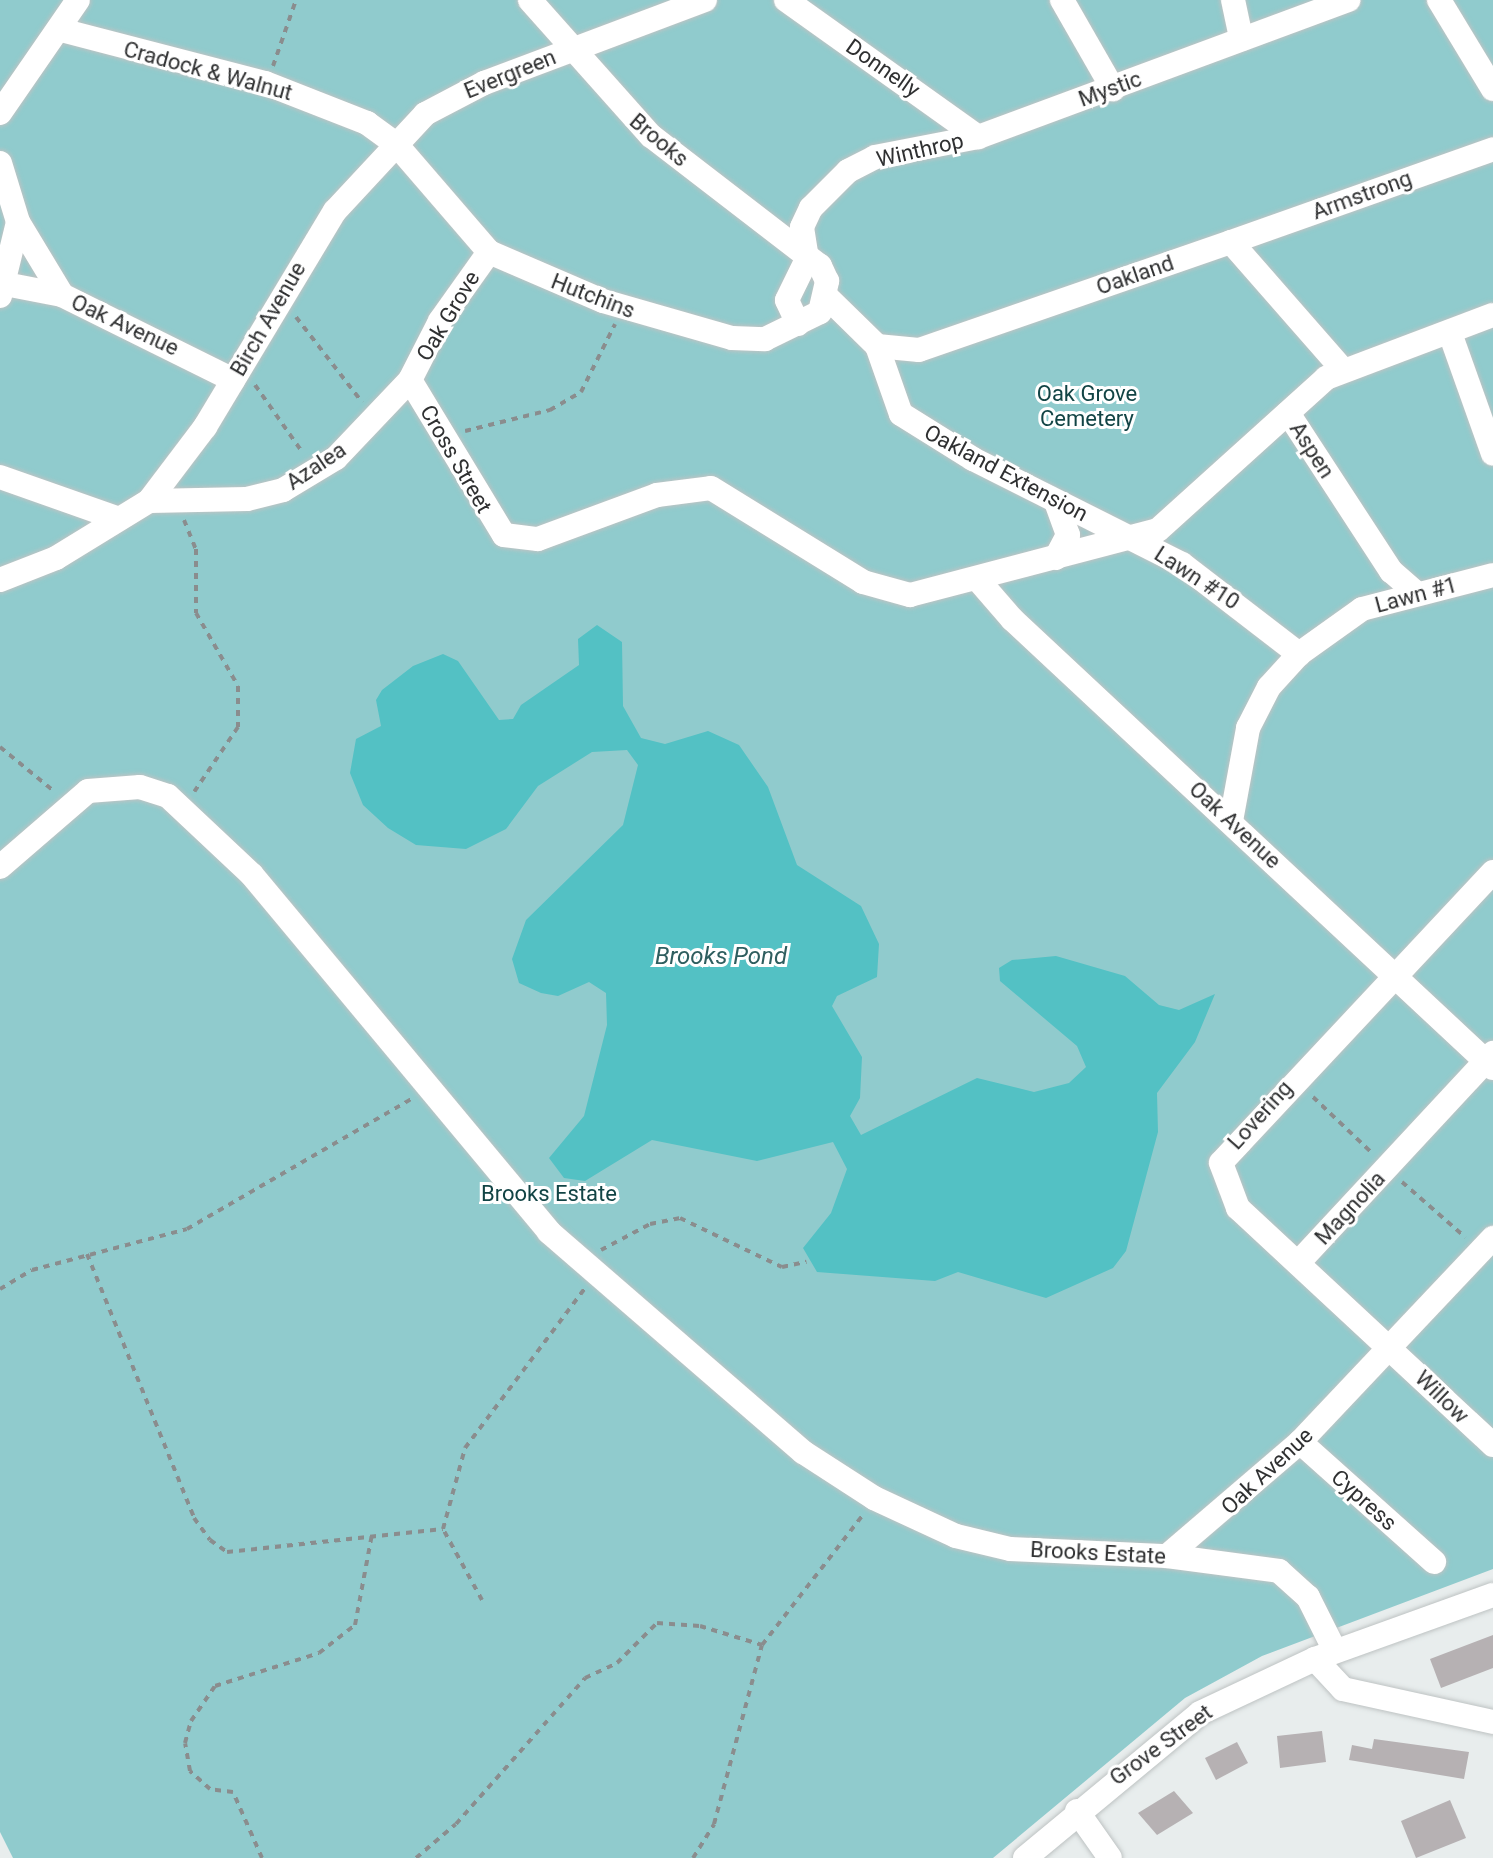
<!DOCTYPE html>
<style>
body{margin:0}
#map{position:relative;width:1493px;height:1858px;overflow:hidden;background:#e8eded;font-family:Roboto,sans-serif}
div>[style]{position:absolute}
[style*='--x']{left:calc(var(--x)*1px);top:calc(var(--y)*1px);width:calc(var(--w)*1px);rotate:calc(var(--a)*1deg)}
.green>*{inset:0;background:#90cbcd}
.water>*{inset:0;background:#53c1c4}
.building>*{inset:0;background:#b6b1b3}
.path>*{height:4px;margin-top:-2px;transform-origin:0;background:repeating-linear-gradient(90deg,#8a8d8e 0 6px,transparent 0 12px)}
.roads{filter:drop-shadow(0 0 2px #bec3c3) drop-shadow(0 0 2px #bec3c3)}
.minor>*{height:24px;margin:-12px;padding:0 12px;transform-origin:12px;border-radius:12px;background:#fff}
span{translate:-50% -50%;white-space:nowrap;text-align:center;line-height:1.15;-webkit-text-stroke:6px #fff;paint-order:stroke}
.street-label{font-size:22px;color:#2f3031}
.park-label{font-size:22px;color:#124445}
.water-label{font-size:24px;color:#2e5e5f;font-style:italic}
</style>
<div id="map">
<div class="green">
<div style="clip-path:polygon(0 0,1493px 0,1493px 1569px,1262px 1656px,1185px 1698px,993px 1858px,13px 1858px,0 1832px)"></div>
</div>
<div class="water">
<div style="clip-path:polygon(597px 625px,622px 642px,623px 706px,641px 738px,665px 744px,708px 731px,739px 745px,768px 787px,797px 865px,861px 906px,879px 944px,877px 977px,837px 996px,832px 1006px,862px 1057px,860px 1098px,850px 1116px,861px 1135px,977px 1078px,1034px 1092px,1069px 1083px,1086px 1067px,1077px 1046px,1000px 981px,999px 968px,1012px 960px,1056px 956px,1125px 976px,1159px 1005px,1179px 1010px,1215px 994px,1195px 1042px,1157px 1093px,1158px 1132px,1126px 1251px,1113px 1268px,1046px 1298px,958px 1272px,935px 1281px,817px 1272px,803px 1248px,831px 1213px,847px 1169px,833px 1142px,757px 1161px,652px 1140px,585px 1181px,564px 1178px,549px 1158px,584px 1116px,607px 1025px,606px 993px,589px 982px,558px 996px,541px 993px,519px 983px,512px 959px,526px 920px,623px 825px,638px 765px,627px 750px,592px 752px,538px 786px,506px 829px,466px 849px,416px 845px,388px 828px,363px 805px,350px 773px,356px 739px,381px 726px,376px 700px,382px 690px,413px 666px,443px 654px,458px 661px,499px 720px,513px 719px,521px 705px,579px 665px,578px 639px)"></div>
</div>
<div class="building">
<div style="clip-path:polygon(1493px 1635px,1493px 1668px,1441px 1688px,1430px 1659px)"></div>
<div style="clip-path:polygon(1322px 1731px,1326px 1762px,1280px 1768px,1277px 1736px)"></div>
<div style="clip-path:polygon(1374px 1739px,1469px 1752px,1464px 1779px,1349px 1760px,1352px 1745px,1372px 1749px)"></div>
<div style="clip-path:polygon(1237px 1742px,1248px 1763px,1216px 1780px,1205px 1758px)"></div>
<div style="clip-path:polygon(1174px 1791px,1193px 1813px,1157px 1835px,1138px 1813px)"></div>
<div style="clip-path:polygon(1450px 1800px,1466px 1838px,1416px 1858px,1401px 1821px)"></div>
</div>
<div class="path">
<div style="--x:273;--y:66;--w:70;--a:-70.8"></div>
<div style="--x:296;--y:317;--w:108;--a:52.2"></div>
<div style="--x:255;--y:385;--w:83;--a:54.8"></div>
<div style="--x:465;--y:431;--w:88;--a:-13.9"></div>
<div style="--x:550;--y:410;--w:36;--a:-30"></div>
<div style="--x:581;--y:392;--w:76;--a:-63.4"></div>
<div style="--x:184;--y:520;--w:31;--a:68"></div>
<div style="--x:196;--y:549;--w:64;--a:90"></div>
<div style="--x:196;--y:613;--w:84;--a:60.1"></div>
<div style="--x:238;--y:686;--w:41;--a:90"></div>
<div style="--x:238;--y:727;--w:78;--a:124.1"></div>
<div style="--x:0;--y:747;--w:71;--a:39.3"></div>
<div style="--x:1313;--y:1097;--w:83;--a:43.5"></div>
<div style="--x:1402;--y:1182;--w:84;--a:41.1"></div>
<div style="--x:601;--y:1250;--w:55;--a:-28"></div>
<div style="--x:650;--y:1224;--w:31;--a:-11"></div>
<div style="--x:680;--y:1218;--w:113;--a:25.7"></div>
<div style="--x:782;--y:1267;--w:25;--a:-12"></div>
<div style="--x:87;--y:1254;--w:285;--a:67.9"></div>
<div style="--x:194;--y:1518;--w:27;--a:54"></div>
<div style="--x:210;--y:1540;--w:21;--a:35"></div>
<div style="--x:227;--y:1552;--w:217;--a:-6.1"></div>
<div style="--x:0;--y:1289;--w:37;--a:-31"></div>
<div style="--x:32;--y:1270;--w:160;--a:-14.8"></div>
<div style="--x:187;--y:1229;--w:259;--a:-30.1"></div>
<div style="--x:482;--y:1600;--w:81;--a:-118.8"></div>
<div style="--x:443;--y:1529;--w:84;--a:-74.8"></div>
<div style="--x:465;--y:1448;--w:200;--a:-53.1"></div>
<div style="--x:262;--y:1858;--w:72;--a:-113.7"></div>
<div style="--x:233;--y:1792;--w:23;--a:-173"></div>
<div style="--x:210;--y:1789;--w:27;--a:-138"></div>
<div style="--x:190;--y:1771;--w:28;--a:-100"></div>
<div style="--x:185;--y:1743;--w:23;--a:-75"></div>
<div style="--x:191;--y:1721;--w:42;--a:-55.6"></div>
<div style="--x:215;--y:1686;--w:109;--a:-17.6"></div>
<div style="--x:319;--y:1653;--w:46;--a:-37.9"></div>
<div style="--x:355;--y:1625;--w:93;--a:-79.4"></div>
<div style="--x:416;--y:1858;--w:52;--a:-40.4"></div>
<div style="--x:456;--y:1824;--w:195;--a:-48.5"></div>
<div style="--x:585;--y:1678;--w:35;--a:-25"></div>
<div style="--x:617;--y:1663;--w:57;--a:-45"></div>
<div style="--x:657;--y:1623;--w:43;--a:4"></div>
<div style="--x:700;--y:1626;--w:65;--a:17"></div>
<div style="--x:762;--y:1645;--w:165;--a:-52.2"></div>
<div style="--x:693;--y:1858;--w:40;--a:-58"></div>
<div style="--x:714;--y:1824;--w:185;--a:-75"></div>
</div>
<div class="roads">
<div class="minor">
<div style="--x:786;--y:0;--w:236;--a:35.5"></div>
<div style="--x:1062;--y:0;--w:103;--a:60.2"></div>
<div style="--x:1233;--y:0;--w:40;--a:78"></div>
<div style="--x:1439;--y:0;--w:104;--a:58.8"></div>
<div style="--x:61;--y:30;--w:211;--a:14.6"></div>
<div style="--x:265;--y:83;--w:110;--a:21.4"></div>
<div style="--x:367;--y:123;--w:34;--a:36"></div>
<div style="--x:395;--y:143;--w:144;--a:49.2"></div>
<div style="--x:489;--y:252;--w:124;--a:23.3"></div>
<div style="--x:603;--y:301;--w:134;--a:16"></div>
<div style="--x:732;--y:338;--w:33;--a:2"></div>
<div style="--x:765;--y:339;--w:61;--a:-26.1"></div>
<div style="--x:820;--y:312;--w:32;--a:-77"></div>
<div style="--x:827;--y:281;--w:17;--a:-115"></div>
<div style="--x:820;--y:266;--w:213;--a:-142.4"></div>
<div style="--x:651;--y:136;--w:182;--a:-131.7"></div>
<div style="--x:0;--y:113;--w:137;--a:-55.4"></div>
<div style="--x:0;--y:163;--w:62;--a:73"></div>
<div style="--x:18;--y:222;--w:85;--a:58.9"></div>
<div style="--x:1231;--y:242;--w:278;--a:-19.5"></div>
<div style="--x:807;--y:259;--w:32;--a:-99"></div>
<div style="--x:802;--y:227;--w:21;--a:-65"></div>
<div style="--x:811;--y:208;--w:52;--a:-45"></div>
<div style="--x:848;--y:171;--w:30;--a:-27"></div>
<div style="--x:875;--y:157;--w:105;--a:-11"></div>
<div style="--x:978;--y:137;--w:395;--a:-20.3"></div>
<div style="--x:5;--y:284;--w:58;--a:10.9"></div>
<div style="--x:62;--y:295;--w:191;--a:26.4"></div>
<div style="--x:0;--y:296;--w:76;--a:-76.3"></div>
<div style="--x:826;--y:296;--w:71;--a:44.4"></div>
<div style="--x:798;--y:324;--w:26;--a:-115"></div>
<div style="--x:787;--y:300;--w:46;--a:-64"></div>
<div style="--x:1450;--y:333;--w:128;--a:70.4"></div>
<div style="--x:877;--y:346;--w:42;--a:5.4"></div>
<div style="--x:919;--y:350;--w:330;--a:-19.1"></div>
<div style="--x:1231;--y:242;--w:169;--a:48.8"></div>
<div style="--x:877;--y:346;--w:72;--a:70.6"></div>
<div style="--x:901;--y:414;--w:85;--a:32"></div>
<div style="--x:973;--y:459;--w:234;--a:26.7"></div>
<div style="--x:1182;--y:564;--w:148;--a:37.6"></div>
<div style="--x:410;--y:380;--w:181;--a:58.8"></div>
<div style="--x:504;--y:535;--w:34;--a:7"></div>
<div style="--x:538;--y:539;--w:127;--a:-20.3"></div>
<div style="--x:657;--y:495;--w:54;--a:-7.4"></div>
<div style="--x:711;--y:488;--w:179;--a:31.7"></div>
<div style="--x:863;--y:582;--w:49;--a:15.5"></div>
<div style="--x:910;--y:595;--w:256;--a:-14.7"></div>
<div style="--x:1158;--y:530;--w:227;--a:-42.1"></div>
<div style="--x:1326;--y:378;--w:178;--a:-20.7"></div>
<div style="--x:1288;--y:413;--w:189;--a:56.9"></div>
<div style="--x:1391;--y:571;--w:35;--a:41"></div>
<div style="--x:0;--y:477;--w:126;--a:19.4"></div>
<div style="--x:149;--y:501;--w:98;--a:-1.2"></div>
<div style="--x:247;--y:499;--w:37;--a:-14"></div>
<div style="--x:283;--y:490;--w:62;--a:-31.1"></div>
<div style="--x:336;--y:458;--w:108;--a:-46.5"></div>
<div style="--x:410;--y:380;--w:66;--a:-63"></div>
<div style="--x:440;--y:321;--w:85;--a:-54.6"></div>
<div style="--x:1056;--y:502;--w:35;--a:70"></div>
<div style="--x:1068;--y:535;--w:26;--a:118"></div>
<div style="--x:0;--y:580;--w:60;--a:-21.4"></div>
<div style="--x:56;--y:558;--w:109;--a:-31.5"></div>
<div style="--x:149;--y:501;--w:93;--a:-52.9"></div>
<div style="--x:205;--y:427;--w:252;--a:-59"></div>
<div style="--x:335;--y:211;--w:132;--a:-47.1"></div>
<div style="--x:425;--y:114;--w:67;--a:-27.7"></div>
<div style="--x:484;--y:83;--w:236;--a:-20.6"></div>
<div style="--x:979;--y:581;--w:50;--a:49"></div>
<div style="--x:1012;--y:619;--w:658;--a:43.03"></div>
<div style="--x:1231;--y:821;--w:95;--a:-79.6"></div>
<div style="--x:1248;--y:728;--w:46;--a:-62.9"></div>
<div style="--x:1269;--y:687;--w:45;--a:-47.7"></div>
<div style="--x:1299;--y:654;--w:77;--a:-35.5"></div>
<div style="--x:1362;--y:609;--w:135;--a:-14.5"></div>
<div style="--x:0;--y:867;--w:116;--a:-40.8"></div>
<div style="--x:88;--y:791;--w:52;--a:-4.4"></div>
<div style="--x:140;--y:787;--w:29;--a:18"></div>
<div style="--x:168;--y:796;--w:115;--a:43.2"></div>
<div style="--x:252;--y:875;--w:464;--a:50.2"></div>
<div style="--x:549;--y:1232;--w:336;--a:40.9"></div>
<div style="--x:803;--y:1452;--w:85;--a:32.9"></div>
<div style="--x:874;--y:1498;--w:90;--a:24.9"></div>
<div style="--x:956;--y:1536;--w:56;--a:13.5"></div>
<div style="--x:1010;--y:1549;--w:157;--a:2.6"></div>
<div style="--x:1167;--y:1556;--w:113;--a:7.6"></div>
<div style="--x:1279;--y:1571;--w:39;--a:42"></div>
<div style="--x:1308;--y:1597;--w:60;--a:63.4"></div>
<div style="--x:1493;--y:872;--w:398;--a:133.1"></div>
<div style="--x:1221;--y:1163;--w:48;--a:69.3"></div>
<div style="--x:1238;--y:1208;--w:348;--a:42.9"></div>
<div style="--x:1298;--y:1263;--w:287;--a:-47.1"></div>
<div style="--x:1300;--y:1442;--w:180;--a:41.8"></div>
<div style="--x:1167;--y:1556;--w:175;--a:-40.6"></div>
<div style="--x:1300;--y:1442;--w:281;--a:-46.6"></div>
<div style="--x:1315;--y:1659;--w:41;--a:47"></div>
<div style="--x:1343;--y:1689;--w:154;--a:12.4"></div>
<div style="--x:1077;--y:1811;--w:57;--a:54.9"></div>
<div style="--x:1025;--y:1858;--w:227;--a:-39.6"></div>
<div style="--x:1200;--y:1713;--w:127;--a:-25.2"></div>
<div style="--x:1315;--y:1659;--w:189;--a:-19.8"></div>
</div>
</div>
<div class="street-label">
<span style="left:883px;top:68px;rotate:35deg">Donnelly</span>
<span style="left:208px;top:71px;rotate:15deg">Cradock &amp; Walnut</span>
<span style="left:510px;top:74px;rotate:-22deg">Evergreen</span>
<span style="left:1110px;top:89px;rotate:-20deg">Mystic</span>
<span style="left:659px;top:140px;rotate:40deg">Brooks</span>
<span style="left:920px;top:150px;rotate:-13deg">Winthrop</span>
<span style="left:1362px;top:195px;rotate:-20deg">Armstrong</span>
<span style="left:1135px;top:275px;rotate:-19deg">Oakland</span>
<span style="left:593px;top:296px;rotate:21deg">Hutchins</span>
<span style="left:448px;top:316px;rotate:-59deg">Oak Grove</span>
<span style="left:268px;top:319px;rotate:-60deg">Birch Avenue</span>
<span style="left:125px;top:325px;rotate:25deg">Oak Avenue</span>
<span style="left:1312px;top:450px;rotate:57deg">Aspen</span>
<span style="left:456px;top:459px;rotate:60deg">Cross Street</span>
<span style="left:316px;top:466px;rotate:-34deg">Azalea</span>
<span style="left:1006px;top:473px;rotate:28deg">Oakland Extension</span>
<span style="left:1197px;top:578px;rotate:33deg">Lawn #10</span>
<span style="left:1416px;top:595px;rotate:-15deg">Lawn #1</span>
<span style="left:1235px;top:825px;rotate:43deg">Oak Avenue</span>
<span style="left:1260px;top:1115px;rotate:-48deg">Lovering</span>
<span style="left:1350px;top:1208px;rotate:-47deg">Magnolia</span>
<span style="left:1442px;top:1397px;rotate:44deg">Willow</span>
<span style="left:1267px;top:1471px;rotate:-43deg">Oak Avenue</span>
<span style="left:1364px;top:1500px;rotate:42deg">Cypress</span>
<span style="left:1098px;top:1553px;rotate:3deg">Brooks Estate</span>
<span style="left:1161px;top:1745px;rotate:-36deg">Grove Street</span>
</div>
<div class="park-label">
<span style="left:1087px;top:406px">Oak Grove<br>Cemetery</span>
<span style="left:549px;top:1194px">Brooks Estate</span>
</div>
<div class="water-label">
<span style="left:721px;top:957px">Brooks Pond</span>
</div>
</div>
